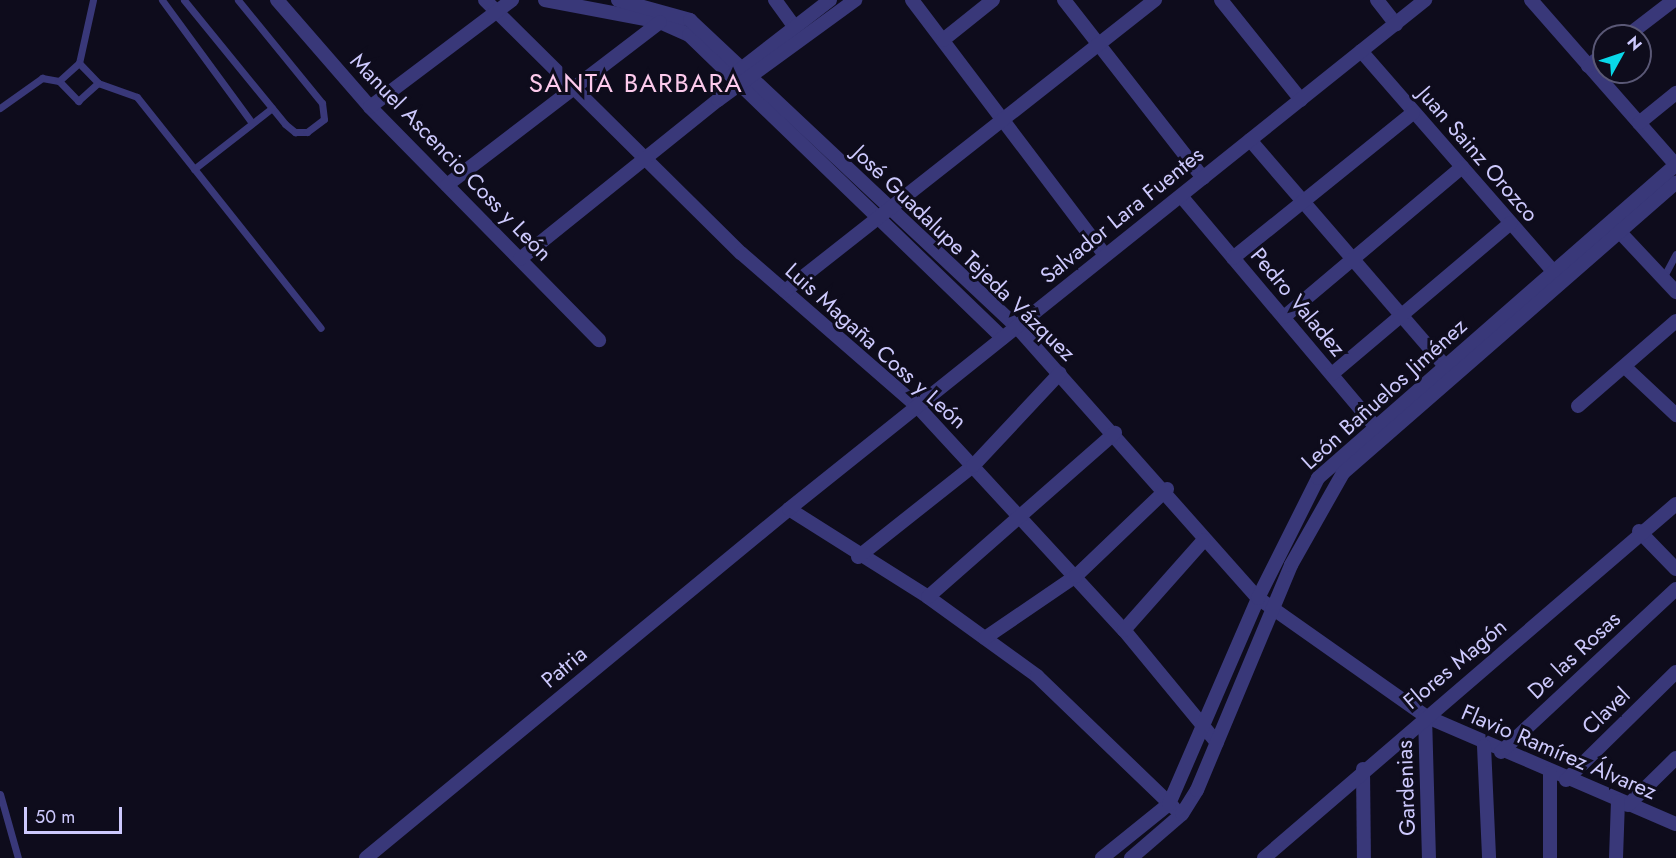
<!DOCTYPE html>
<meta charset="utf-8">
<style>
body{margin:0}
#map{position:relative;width:1676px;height:858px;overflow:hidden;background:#0e0c1c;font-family:Jost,sans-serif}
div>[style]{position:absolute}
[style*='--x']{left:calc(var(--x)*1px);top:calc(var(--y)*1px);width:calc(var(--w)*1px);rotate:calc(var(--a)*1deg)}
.service>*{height:7px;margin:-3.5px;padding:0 3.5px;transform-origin:3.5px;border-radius:3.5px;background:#393879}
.minor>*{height:14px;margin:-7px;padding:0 7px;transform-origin:7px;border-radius:7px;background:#393879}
span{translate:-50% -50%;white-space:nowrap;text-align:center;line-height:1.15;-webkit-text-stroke:6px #0e0c1c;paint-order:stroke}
.street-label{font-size:22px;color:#cdc9fd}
.quarter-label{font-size:26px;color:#fdcaec;letter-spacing:1.5px}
.north{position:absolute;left:1592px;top:24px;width:60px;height:60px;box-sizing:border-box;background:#0e0c1c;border:2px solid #5a5876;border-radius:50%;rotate:50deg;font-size:16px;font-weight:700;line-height:24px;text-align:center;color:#cdc9fd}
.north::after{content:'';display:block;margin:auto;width:21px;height:27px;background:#09d8e9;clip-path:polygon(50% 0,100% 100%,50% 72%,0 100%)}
.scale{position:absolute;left:24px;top:807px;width:98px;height:27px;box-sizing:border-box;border:3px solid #cdc9fd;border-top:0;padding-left:8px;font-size:18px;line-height:21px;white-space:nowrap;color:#cdc9fd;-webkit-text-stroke:4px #0e0c1c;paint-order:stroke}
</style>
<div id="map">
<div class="service">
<div style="--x:93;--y:0;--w:65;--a:102.5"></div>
<div style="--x:79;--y:63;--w:28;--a:46"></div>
<div style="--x:98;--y:83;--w:41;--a:19.7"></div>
<div style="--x:137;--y:97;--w:295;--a:51.5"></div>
<div style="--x:162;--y:0;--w:152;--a:53.8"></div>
<div style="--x:184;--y:0;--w:160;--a:50.8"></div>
<div style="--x:285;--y:124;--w:13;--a:39"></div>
<div style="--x:295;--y:132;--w:12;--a:0"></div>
<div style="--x:307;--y:132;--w:21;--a:-37"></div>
<div style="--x:324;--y:119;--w:16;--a:-97"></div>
<div style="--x:322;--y:103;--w:133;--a:-129.2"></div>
<div style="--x:59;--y:81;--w:28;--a:46"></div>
<div style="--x:78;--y:101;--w:27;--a:-42"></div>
<div style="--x:0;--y:108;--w:52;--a:-35.5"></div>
<div style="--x:42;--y:78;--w:17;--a:10"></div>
<div style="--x:59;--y:81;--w:27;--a:-42"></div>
<div style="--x:194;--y:169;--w:99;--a:-38"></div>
<div style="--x:1663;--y:278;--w:27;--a:-62"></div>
<div style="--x:0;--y:794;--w:66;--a:74.3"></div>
</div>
<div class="minor">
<div style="--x:277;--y:0;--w:142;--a:49"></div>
<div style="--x:370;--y:107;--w:327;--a:45.5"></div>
<div style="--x:485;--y:0;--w:360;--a:44.7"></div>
<div style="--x:741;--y:253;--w:233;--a:41"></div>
<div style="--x:917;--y:406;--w:305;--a:47.3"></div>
<div style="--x:1124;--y:630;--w:146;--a:50.5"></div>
<div style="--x:545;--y:0;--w:117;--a:10.8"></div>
<div style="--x:660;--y:22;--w:32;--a:24"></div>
<div style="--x:689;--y:35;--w:436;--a:44"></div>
<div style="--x:618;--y:0;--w:75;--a:15.5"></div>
<div style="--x:690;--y:20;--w:449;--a:43.2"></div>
<div style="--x:1017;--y:327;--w:363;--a:48.4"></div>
<div style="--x:1258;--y:598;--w:204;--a:35.2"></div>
<div style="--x:1425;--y:716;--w:273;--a:23.3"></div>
<div style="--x:775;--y:0;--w:32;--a:54"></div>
<div style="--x:912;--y:0;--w:320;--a:52.9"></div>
<div style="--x:1064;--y:0;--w:226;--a:52"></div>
<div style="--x:1221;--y:0;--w:128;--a:51.3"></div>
<div style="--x:1377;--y:0;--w:31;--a:52"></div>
<div style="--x:1531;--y:0;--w:220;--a:48.7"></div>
<div style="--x:1627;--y:36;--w:59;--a:-37.5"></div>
<div style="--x:943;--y:40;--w:64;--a:-38.7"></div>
<div style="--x:1361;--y:51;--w:301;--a:48.9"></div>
<div style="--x:1588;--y:66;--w:20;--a:-37"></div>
<div style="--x:732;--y:76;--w:124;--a:-37.8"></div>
<div style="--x:370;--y:107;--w:178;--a:-37"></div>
<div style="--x:1639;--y:123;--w:48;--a:-39"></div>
<div style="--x:1250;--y:140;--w:298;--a:49.2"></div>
<div style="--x:447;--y:185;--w:268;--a:-37.4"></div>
<div style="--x:1181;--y:196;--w:309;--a:49.9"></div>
<div style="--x:1616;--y:228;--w:88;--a:46.8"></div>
<div style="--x:1233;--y:258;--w:231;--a:-38.9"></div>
<div style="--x:520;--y:259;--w:254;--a:-38.8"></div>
<div style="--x:718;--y:100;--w:170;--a:-36.1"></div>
<div style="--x:785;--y:291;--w:471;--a:-38.2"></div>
<div style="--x:1284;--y:317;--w:233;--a:-40.1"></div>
<div style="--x:1626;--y:368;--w:69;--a:43.2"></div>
<div style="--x:1332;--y:374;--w:234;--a:-40.2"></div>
<div style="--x:1578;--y:406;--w:130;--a:-40.9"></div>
<div style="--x:789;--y:509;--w:165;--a:32.3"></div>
<div style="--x:928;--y:597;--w:135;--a:35.9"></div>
<div style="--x:1037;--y:676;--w:190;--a:43.9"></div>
<div style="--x:1639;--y:531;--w:53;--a:45.8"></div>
<div style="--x:858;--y:557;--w:147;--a:-38.4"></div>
<div style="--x:973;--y:466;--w:127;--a:-46.9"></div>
<div style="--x:928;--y:597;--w:249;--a:-41.3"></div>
<div style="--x:1124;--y:630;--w:120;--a:-48.4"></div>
<div style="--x:985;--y:638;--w:110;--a:-34.3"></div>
<div style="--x:1076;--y:576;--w:126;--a:-43.7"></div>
<div style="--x:1425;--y:716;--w:142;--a:88.4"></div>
<div style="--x:1484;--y:746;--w:112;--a:87.4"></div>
<div style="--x:1501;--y:752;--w:239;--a:-43"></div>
<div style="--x:1363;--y:769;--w:89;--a:89.4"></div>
<div style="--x:1550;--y:773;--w:85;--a:90"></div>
<div style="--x:1566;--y:780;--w:154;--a:-44.5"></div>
<div style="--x:1628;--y:805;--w:67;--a:-44.4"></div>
<div style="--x:366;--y:858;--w:548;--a:-39.52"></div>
<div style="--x:789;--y:509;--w:815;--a:-38.67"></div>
<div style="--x:1102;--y:858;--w:86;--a:-38.9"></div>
<div style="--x:1169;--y:804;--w:224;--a:-66.6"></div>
<div style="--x:1258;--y:598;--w:134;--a:-63.4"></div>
<div style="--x:1318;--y:478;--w:476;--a:-41.2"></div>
<div style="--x:1131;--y:858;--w:67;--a:-40.8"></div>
<div style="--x:1182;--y:814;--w:28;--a:-58"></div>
<div style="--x:1197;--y:790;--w:244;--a:-67.3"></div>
<div style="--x:1291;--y:565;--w:106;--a:-60.5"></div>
<div style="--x:1343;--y:473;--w:442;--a:-41.1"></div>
<div style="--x:1264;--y:858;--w:543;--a:-40.67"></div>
<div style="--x:1616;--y:858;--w:57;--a:-88"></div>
</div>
<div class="street-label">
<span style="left:1478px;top:154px;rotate:49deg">Juan Sainz Orozco</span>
<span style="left:451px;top:157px;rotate:46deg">Manuel Ascencio Coss y León</span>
<span style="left:1122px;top:215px;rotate:-39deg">Salvador Lara Fuentes</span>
<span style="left:964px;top:253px;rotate:44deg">José Guadalupe Tejeda Vázquez</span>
<span style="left:1298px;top:302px;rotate:50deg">Pedro Valadez</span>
<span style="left:876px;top:346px;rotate:42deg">Luis Magaña Coss y León</span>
<span style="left:1384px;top:394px;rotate:-42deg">León Bañuelos Jiménez</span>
<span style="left:1574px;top:655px;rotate:-43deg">De las Rosas</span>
<span style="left:1455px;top:664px;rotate:-40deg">Flores Magón</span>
<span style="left:564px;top:667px;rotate:-40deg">Patria</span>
<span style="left:1606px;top:711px;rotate:-44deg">Clavel</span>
<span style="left:1559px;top:752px;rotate:23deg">Flavio Ramírez Álvarez</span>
<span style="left:1406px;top:788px;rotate:-92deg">Gardenias</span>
</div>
<div class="quarter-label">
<span style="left:636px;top:84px">SANTA BARBARA</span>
</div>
<div class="north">N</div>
<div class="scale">50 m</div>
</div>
